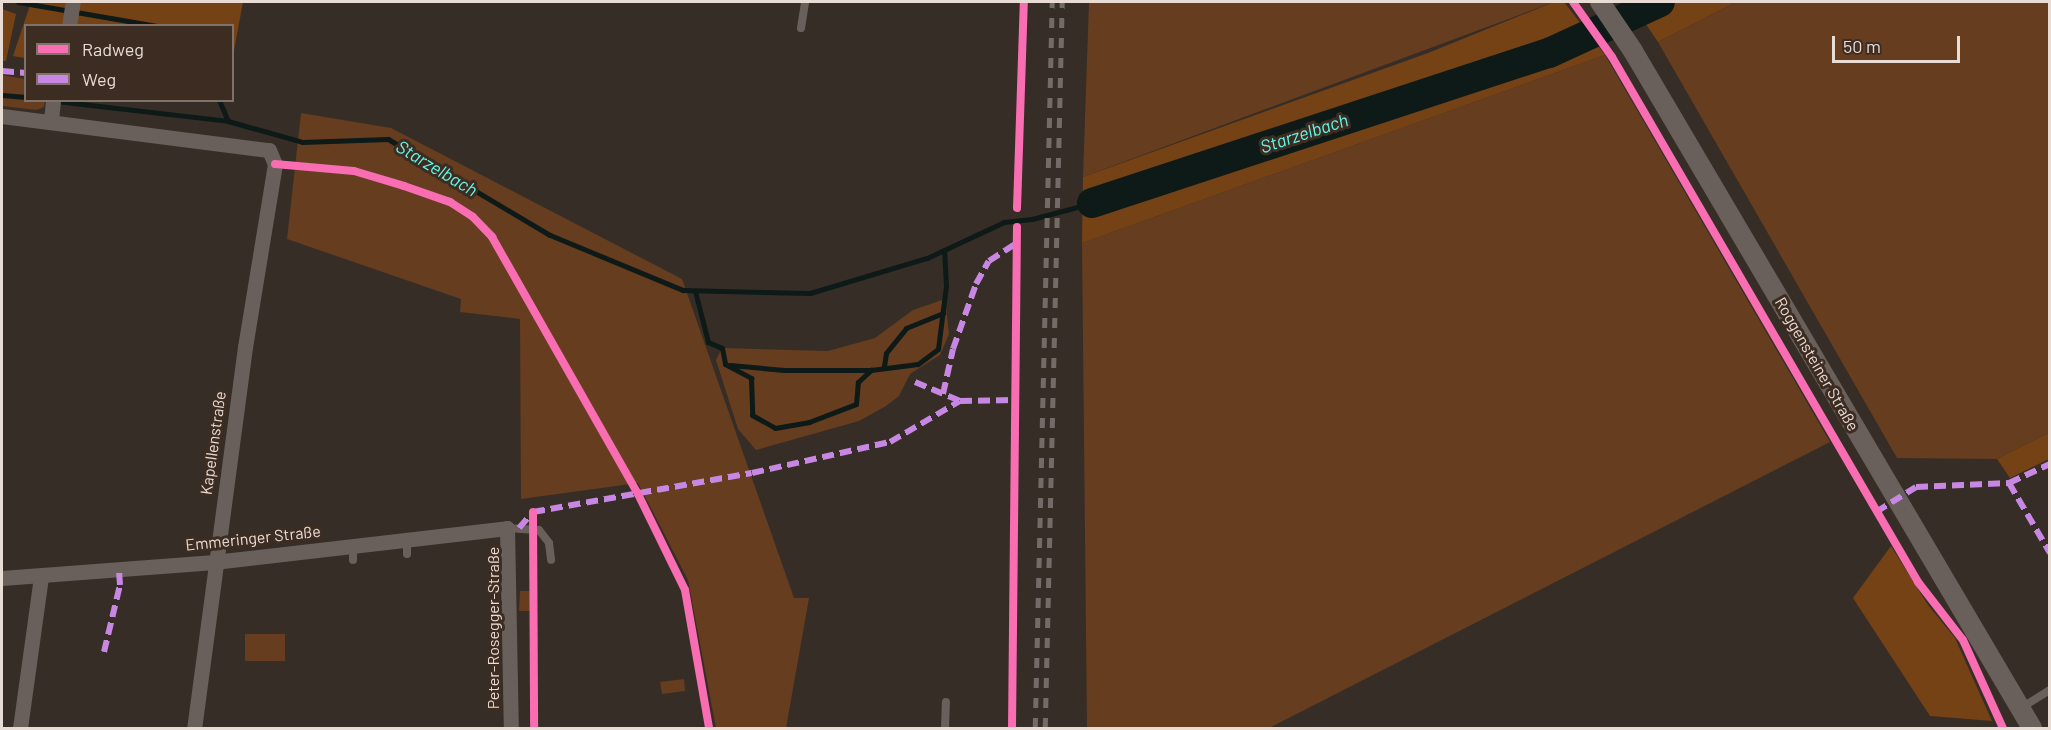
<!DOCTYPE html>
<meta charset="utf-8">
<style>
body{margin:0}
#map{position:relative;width:2051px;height:730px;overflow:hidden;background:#372d27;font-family:Barlow,sans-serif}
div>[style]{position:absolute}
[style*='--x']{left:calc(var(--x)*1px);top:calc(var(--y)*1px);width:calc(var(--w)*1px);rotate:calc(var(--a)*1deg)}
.green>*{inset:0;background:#663d1e}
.forest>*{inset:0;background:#754215}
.stream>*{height:5px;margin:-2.5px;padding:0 2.5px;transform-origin:2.5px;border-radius:2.5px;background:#0e1a18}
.river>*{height:30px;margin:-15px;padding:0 15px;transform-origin:15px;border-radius:15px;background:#0e1a18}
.service>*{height:8px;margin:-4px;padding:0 4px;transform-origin:4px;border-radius:4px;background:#69605b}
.minor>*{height:15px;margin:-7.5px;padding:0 7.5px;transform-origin:7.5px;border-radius:7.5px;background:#69605b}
.tertiary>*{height:20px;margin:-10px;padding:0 10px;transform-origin:10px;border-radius:10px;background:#69605b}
.rail>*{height:4.5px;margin-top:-2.25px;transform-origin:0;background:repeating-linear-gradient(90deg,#726b67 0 10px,transparent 0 20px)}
.quiet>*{height:6px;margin-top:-3px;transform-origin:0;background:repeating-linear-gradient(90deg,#c787e3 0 12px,transparent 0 18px)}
.cycleway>*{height:8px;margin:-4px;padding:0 4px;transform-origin:4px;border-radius:4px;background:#f96db3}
span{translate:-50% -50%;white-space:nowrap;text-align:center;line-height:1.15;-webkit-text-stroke:6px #3d2c21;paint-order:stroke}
.street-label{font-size:16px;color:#e8dcd5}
.water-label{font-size:18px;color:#60f9e9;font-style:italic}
.frame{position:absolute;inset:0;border:3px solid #e8dcd5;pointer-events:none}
.legend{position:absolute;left:24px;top:24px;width:210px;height:78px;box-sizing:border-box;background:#3d2c21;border:2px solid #817269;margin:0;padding:8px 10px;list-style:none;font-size:18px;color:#e8dcd5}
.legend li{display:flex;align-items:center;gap:12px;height:30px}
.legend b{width:30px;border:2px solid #817269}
.scale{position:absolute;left:1832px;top:36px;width:128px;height:27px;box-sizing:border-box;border:3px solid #e8dcd5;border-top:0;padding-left:8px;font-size:18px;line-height:21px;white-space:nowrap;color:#e8dcd5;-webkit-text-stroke:4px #3d2c21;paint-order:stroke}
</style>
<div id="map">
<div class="green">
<div style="clip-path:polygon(1089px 2px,1554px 2px,1083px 177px)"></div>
<div style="clip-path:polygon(1736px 2px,2049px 2px,2049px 433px,1997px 459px,1897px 458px,1658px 42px)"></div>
<div style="clip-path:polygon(1605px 55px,1830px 442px,1269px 728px,1087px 728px,1082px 243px)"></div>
<div style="clip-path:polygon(2px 75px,25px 79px,26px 100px,45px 101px,44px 107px,37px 110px,2px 106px)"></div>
<div style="clip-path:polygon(301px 113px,391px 128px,682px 279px,794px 598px,809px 598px,786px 728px,716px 728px,688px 580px,638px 483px,521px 499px,520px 319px,460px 312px,461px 299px,287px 239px)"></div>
<div style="clip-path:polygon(945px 299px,949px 334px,940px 355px,910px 374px,899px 396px,886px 406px,859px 421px,756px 450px,738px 429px,716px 360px,722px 348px,828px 351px,875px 338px,913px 310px)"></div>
<div style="clip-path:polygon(520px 591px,532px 591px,532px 611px,519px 611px)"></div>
<div style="clip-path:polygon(245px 634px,285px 634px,285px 661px,245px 661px)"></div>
<div style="clip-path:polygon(684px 679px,685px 691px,662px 694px,660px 682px)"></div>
</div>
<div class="forest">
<div style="clip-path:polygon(31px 2px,243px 2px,233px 56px,232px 26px,26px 26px,25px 58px,13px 56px)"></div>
<div style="clip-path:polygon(1554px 2px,1564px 2px,1605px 55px,1082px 243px,1083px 177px,1428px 53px)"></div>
<div style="clip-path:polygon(1631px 2px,1736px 2px,1658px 42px)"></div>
<div style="clip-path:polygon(2px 9px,16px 14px,6px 61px,2px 61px)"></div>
<div style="clip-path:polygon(2049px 433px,2049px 459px,2010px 478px,1997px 459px)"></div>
<div style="clip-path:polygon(1891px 546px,1928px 605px,1955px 638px,1992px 721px,1930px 716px,1853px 598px)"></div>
</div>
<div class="stream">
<div style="--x:18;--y:2;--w:141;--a:9.8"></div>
<div style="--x:2;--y:95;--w:24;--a:5"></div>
<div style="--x:219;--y:100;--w:23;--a:67"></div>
<div style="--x:56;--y:101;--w:173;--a:6.6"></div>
<div style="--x:228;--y:121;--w:77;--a:15.8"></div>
<div style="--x:302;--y:142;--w:86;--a:-2"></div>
<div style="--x:388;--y:139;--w:188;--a:30.7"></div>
<div style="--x:550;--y:235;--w:144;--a:22.5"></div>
<div style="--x:683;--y:290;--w:127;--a:1.4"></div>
<div style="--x:810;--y:293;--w:122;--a:-16.7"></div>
<div style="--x:927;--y:258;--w:85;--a:-25.1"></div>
<div style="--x:1004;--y:222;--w:28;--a:-6"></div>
<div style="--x:1032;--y:219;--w:62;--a:-14.9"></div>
<div style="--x:695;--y:291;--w:53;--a:75.7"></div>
<div style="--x:708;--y:342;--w:15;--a:23"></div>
<div style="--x:722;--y:348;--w:16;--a:79"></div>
<div style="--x:725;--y:364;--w:30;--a:28"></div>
<div style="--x:751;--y:378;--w:37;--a:88"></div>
<div style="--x:752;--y:415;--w:26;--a:29"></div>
<div style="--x:775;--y:428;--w:35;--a:-10"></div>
<div style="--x:809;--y:422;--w:50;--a:-21"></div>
<div style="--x:856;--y:404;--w:22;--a:-85"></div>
<div style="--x:858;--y:382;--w:18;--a:-43"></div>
<div style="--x:871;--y:370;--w:47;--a:-7.3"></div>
<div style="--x:918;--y:364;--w:25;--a:-37"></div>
<div style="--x:938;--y:349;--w:64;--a:-82.8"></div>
<div style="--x:946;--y:286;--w:36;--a:-93"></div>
<div style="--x:730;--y:365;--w:54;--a:5.3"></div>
<div style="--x:784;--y:370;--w:86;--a:0"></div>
<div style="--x:884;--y:366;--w:13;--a:-81"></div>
<div style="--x:886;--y:353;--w:32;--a:-51"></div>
<div style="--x:906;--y:328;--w:40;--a:-22"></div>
</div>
<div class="river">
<div style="--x:1092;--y:203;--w:481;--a:-18.2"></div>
<div style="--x:1549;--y:53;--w:122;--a:-24.7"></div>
</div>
<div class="service">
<div style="--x:801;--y:28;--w:26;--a:-81"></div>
<div style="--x:507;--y:528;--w:32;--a:4"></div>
<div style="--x:539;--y:530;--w:16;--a:52"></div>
<div style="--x:549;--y:543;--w:17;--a:83"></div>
<div style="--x:407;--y:554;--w:16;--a:-90"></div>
<div style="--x:353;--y:560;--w:15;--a:-90"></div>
<div style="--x:2021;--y:708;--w:34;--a:-32"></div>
<div style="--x:945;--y:728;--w:26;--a:-88"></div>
</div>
<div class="minor">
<div style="--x:69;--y:26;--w:24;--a:-81"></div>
<div style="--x:2;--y:116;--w:269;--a:7.3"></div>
<div style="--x:269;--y:150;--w:15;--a:67"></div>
<div style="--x:275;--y:164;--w:185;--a:99.3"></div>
<div style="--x:245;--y:347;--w:384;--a:97.6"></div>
<div style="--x:51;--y:120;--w:20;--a:-84"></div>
<div style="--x:2;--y:578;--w:213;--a:-4.3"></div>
<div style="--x:214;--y:562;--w:295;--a:-6.6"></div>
<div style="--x:507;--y:528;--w:200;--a:88.9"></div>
<div style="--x:20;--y:728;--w:153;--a:-82.1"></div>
</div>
<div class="tertiary">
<div style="--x:1600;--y:2;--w:59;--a:56"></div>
<div style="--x:1633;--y:51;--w:786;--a:59.49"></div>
</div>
<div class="rail">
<div style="--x:1035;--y:728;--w:726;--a:-88.66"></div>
<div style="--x:1045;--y:728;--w:726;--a:-88.66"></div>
</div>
<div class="quiet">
<div style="--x:2;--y:71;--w:24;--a:5"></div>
<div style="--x:915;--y:382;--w:49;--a:22.9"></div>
<div style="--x:960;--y:401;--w:56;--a:-1"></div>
<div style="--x:943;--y:394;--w:46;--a:-77.5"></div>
<div style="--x:953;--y:349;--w:69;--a:-70.5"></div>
<div style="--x:976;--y:284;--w:26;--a:-61"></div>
<div style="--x:989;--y:261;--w:33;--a:-33"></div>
<div style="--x:2009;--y:483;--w:81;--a:59.6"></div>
<div style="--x:1876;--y:512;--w:47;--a:-32"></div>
<div style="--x:1916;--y:487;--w:93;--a:-2.5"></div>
<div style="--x:2009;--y:483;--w:45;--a:-24.9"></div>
<div style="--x:519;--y:528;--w:21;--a:-49"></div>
<div style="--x:533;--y:512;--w:222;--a:-10.1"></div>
<div style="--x:752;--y:473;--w:141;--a:-12.7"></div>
<div style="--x:890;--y:442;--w:81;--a:-30.4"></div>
<div style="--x:104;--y:652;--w:69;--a:-76.6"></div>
<div style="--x:120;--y:585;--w:16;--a:-94"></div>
</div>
<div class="cycleway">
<div style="--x:1573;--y:2;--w:67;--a:54.7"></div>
<div style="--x:1612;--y:57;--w:608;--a:59.76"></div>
<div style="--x:1918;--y:582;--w:73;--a:52.2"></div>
<div style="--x:1963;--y:640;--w:97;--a:65.6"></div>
<div style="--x:275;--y:164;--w:79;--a:5.1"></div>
<div style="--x:354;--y:171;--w:52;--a:16.7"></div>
<div style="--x:404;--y:186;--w:49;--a:19.2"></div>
<div style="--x:450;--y:202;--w:27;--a:33"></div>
<div style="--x:473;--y:217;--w:28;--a:46"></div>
<div style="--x:492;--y:237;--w:296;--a:60.4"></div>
<div style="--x:638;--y:494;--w:107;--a:63.9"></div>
<div style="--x:685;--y:590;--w:140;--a:80.1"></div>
<div style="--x:1017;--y:208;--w:206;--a:-88.1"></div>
<div style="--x:533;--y:512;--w:216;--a:89.7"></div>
<div style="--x:1012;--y:728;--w:501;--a:-89.43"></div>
</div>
<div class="street-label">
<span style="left:1817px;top:364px;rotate:60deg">Roggensteiner Straße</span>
<span style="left:213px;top:443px;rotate:-82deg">Kapellenstraße</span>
<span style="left:253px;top:538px;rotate:-6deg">Emmeringer Straße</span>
<span style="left:493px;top:628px;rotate:-90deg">Peter-Rosegger-Straße</span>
</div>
<div class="water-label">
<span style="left:1304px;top:133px;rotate:-18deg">Starzelbach</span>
<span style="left:437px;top:168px;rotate:31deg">Starzelbach</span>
</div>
<div class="frame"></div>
<ul class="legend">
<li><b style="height:8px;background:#f96db3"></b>Radweg</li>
<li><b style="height:8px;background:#c787e3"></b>Weg</li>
</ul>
<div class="scale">50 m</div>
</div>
